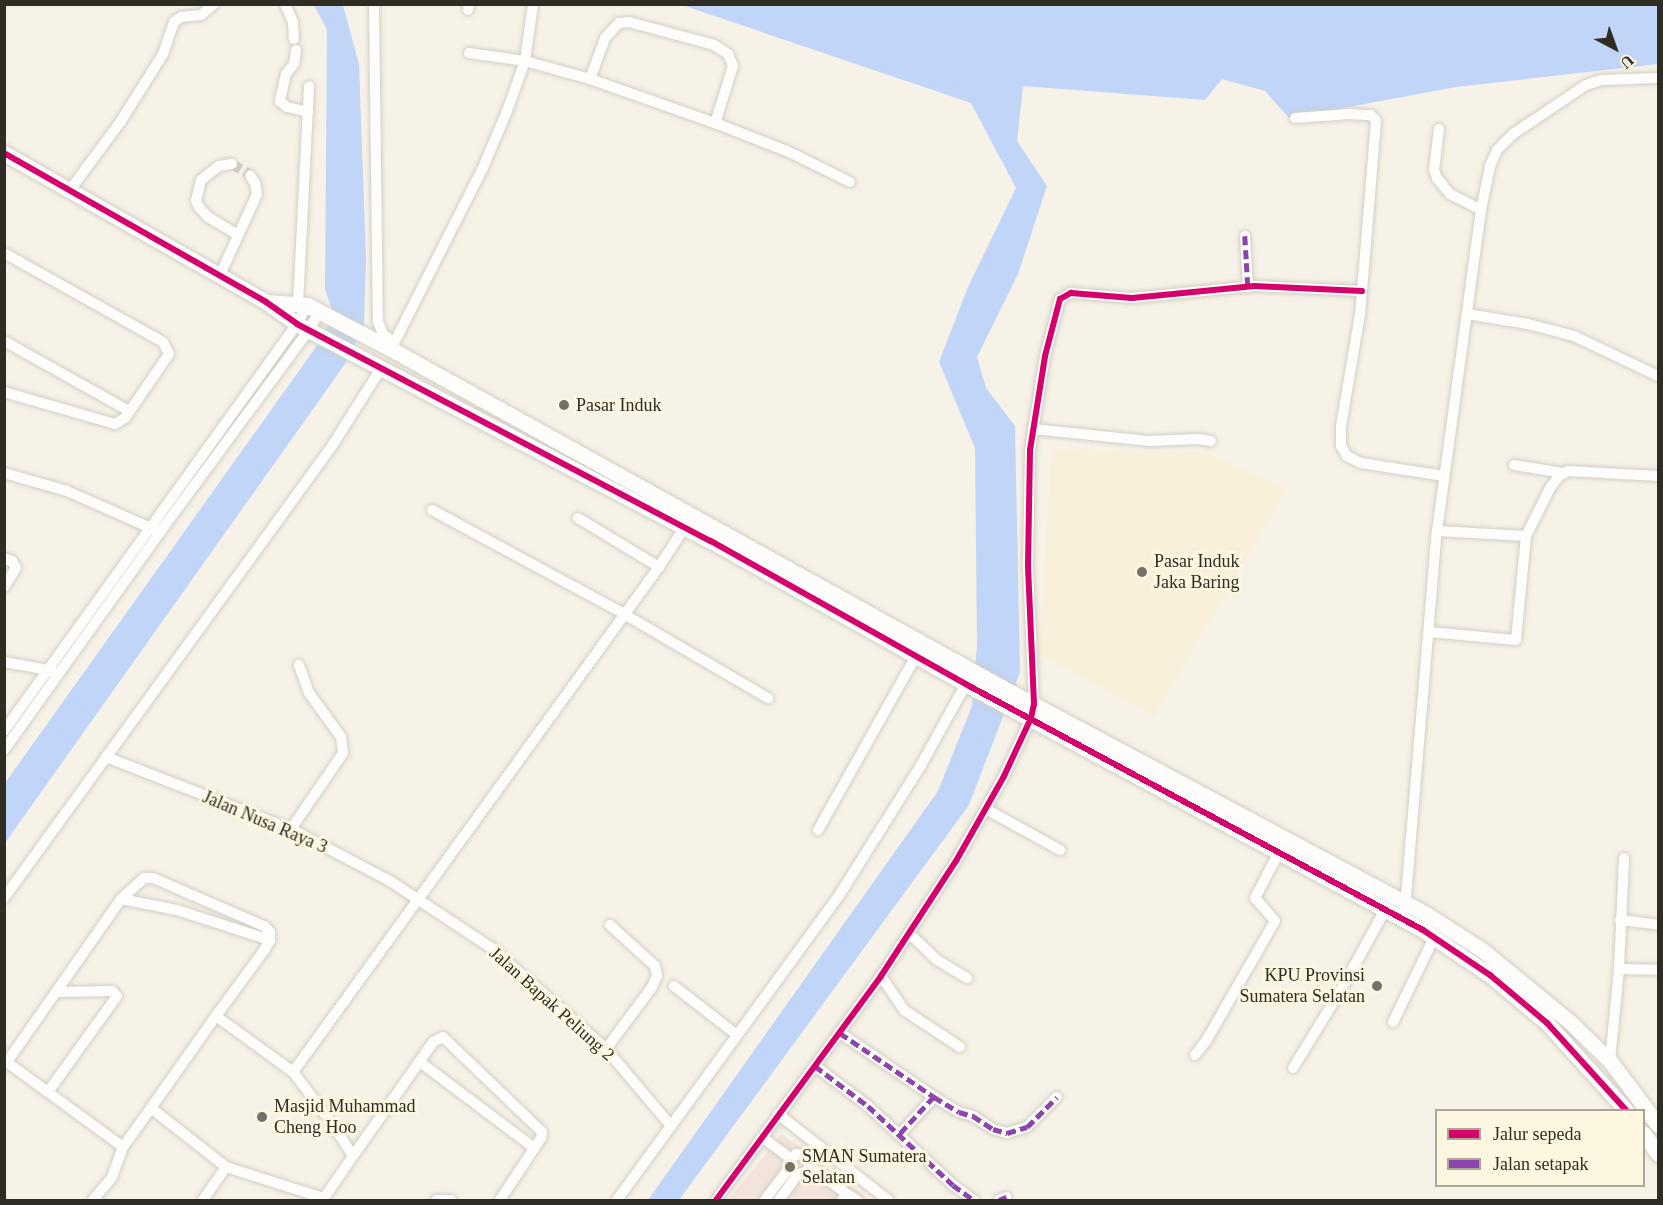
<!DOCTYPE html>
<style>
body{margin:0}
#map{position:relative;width:1663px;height:1205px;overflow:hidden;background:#f7f2e7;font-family:Georgia,serif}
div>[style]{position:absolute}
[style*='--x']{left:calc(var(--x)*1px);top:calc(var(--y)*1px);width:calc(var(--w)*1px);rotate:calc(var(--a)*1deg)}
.built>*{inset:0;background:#f8f0db}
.education>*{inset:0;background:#f2e4dc}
.water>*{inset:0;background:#c0d5f7}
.street-tunnel>*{height:10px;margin-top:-5px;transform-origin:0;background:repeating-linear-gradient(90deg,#cfcac0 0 10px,transparent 0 15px)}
.roads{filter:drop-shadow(0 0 2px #d2cfc6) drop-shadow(0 0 2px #d2cfc6)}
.street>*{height:10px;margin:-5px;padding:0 5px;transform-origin:5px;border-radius:5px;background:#fefdfb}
.secondary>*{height:15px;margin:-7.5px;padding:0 7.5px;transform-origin:7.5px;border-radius:7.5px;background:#fefdfb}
.quiet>*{height:4.5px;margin-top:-2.25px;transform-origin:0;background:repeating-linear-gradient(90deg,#8e44ad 0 9px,transparent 0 13.5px)}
.cycleway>*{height:6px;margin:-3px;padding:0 3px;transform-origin:3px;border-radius:3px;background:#d6006c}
.dots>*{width:16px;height:16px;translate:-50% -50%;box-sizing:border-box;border:3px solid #fdf6e1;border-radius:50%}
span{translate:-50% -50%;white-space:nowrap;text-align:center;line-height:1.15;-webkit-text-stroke:6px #fdf6e1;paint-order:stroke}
.poi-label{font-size:18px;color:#2f2c24}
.left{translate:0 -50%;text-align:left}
.right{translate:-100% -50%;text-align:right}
.street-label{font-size:18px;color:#2f2c24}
.frame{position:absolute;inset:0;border:6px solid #2f2c24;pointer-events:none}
.legend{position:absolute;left:1435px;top:1109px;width:210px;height:78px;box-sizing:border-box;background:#fdf6e1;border:2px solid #aba595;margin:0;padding:8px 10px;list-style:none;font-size:18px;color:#2f2c24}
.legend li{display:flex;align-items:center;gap:12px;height:30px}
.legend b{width:30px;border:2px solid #aba595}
.north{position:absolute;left:1585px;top:18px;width:60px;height:60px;-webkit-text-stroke:4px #fdf6e1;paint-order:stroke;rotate:139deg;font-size:16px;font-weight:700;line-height:24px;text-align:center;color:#2f2c24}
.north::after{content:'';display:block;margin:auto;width:21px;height:27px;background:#2f2c24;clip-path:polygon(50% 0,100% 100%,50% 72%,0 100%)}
</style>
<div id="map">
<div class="built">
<div style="clip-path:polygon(1052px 449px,1207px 453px,1287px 489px,1154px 716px,1039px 654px)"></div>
</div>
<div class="education">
<div style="clip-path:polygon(782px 1134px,870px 1200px,728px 1200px)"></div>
</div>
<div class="water">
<div style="clip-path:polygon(314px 5px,343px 5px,359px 64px,366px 258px,364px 326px,345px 364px,5px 843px,5px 783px,316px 347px,332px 318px,332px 310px,325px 289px,327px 30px)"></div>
<div style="clip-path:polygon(682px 5px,1658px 5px,1658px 64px,1456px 87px,1289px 118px,1265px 91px,1222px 79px,1205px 100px,1023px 86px,1017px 141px,1047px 186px,1018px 274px,977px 357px,986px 388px,1015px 426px,1020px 672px,969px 805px,679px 1200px,648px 1200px,938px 791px,972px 706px,977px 645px,975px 448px,939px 362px,968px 287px,1016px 188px,971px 103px)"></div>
</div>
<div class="street-tunnel">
<div style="--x:232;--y:164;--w:21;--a:31"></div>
</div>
<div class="roads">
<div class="street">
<div style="--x:285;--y:4;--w:20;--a:66"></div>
<div style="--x:293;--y:22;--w:17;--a:87"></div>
<div style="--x:374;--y:4;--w:318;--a:89.3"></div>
<div style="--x:378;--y:322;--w:13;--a:67"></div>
<div style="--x:383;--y:334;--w:14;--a:36"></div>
<div style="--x:468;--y:10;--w:6;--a:-81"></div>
<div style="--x:296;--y:50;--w:14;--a:98"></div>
<div style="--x:294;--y:64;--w:13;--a:129"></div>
<div style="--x:286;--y:74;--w:28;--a:103"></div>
<div style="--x:280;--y:101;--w:9;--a:41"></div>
<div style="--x:287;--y:107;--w:22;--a:13"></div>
<div style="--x:469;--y:53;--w:57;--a:8.1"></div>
<div style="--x:525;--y:61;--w:58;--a:-82"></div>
<div style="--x:590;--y:79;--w:44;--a:-69.9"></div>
<div style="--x:605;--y:38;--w:21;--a:-47"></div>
<div style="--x:619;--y:23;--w:10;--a:-6"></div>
<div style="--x:629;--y:22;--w:88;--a:15.1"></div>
<div style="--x:714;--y:45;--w:17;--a:33"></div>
<div style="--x:728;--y:54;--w:13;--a:67"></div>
<div style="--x:733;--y:66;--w:60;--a:107.5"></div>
<div style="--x:1295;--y:118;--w:54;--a:-4.2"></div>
<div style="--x:1349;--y:114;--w:22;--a:3"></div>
<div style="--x:1371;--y:115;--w:8;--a:50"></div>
<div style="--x:1376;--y:121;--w:194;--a:94.7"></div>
<div style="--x:1360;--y:314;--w:114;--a:99.6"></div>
<div style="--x:1341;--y:426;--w:20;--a:90"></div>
<div style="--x:1341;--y:446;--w:12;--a:59"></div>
<div style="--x:1347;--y:456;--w:16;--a:27"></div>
<div style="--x:1361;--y:463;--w:84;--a:8.9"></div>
<div style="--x:1439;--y:129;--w:41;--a:97"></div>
<div style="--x:1434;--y:170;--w:9;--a:69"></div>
<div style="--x:1437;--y:178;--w:21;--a:51"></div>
<div style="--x:1450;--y:194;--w:35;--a:27"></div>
<div style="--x:232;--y:164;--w:13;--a:171"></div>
<div style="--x:219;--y:166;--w:23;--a:142"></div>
<div style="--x:201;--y:180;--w:21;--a:104"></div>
<div style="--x:196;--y:200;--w:6;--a:72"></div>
<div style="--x:198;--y:206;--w:15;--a:48"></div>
<div style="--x:208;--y:217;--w:35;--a:31"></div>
<div style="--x:70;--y:190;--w:86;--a:-53.5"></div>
<div style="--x:121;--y:121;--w:79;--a:-57.9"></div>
<div style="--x:163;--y:54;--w:34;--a:-71"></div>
<div style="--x:174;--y:22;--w:9;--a:-36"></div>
<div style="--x:181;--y:17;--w:20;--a:-6"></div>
<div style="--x:201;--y:15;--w:17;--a:-40"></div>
<div style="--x:1245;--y:236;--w:51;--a:86.6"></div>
<div style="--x:4;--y:253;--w:182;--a:29.2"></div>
<div style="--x:163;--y:342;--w:13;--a:63"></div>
<div style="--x:169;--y:354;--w:78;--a:124.5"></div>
<div style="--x:125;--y:418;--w:12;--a:149"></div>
<div style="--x:115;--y:424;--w:116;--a:-163.9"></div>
<div style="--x:220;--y:275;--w:89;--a:-65.4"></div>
<div style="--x:257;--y:194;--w:11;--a:-100"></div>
<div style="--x:255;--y:183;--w:9;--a:-122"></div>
<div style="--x:298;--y:304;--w:218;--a:-87.1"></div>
<div style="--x:1467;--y:314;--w:62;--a:9.3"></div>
<div style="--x:1528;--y:324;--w:48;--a:14.6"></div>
<div style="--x:1574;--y:336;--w:93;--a:25.5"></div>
<div style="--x:4;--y:341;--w:143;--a:29.2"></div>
<div style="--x:391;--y:349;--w:201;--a:-63.1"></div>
<div style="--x:482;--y:170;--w:64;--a:-67"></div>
<div style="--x:507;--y:111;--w:53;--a:-70.2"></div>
<div style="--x:525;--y:61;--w:67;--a:15.5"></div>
<div style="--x:590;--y:79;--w:133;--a:19.4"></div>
<div style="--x:715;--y:123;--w:77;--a:21.3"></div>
<div style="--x:787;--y:151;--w:70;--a:26.2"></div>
<div style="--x:1033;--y:429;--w:118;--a:5.9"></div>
<div style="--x:1150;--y:441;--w:48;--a:-2.4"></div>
<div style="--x:1198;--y:439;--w:13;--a:9"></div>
<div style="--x:1514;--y:465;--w:51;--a:9.1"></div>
<div style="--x:4;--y:473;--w:66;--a:15.9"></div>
<div style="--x:67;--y:491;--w:96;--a:23.9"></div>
<div style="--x:432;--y:510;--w:218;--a:28.4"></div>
<div style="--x:624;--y:614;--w:167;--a:30.3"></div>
<div style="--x:578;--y:518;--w:95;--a:31.2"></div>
<div style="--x:1437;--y:531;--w:89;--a:3.2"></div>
<div style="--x:1526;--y:536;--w:54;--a:-63.4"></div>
<div style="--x:1550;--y:488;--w:15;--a:-53"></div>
<div style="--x:1559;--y:476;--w:10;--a:-29"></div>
<div style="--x:1568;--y:471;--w:90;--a:3.2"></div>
<div style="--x:4;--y:558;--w:9;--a:21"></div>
<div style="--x:12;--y:561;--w:8;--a:60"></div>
<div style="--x:16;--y:568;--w:22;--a:122"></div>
<div style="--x:1429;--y:632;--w:87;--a:5.3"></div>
<div style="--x:1516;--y:640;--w:104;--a:-84.5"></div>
<div style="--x:4;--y:662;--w:46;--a:10.1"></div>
<div style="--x:49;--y:670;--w:6;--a:31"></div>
<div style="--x:4;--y:731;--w:501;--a:-54.25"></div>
<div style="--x:297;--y:324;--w:21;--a:-62"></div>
<div style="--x:4;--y:750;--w:268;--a:-54.4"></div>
<div style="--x:160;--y:532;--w:251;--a:-53.6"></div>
<div style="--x:309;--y:330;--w:21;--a:-61"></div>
<div style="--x:106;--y:757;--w:199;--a:21.3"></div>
<div style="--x:291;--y:829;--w:112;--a:27.7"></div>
<div style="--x:390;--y:881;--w:123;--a:33.4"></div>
<div style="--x:493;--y:949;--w:151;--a:41.5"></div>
<div style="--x:606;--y:1049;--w:101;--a:49.8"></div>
<div style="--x:986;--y:809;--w:85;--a:29"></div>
<div style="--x:291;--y:829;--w:92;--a:-55.6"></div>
<div style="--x:343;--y:753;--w:16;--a:-97"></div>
<div style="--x:341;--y:737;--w:54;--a:-126"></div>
<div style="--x:309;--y:693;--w:30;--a:-110"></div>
<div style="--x:818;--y:830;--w:200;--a:-60.6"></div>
<div style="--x:4;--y:898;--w:558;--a:-54.03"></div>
<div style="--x:332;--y:446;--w:93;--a:-57.7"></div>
<div style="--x:121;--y:899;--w:57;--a:11.1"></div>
<div style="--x:177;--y:910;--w:98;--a:17.9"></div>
<div style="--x:1405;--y:909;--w:379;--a:-85.2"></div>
<div style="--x:1437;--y:531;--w:324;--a:-82.2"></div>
<div style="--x:1481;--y:210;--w:45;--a:-78.4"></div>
<div style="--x:1490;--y:166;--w:17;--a:-66"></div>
<div style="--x:1497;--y:150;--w:23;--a:-45"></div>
<div style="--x:1513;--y:134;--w:88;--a:-33.9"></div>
<div style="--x:1586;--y:85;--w:16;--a:-18"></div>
<div style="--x:1601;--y:80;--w:57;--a:-2"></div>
<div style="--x:1620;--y:920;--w:38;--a:7"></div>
<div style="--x:909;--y:933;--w:39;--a:44"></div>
<div style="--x:937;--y:960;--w:35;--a:31"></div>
<div style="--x:1619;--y:969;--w:111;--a:-87.4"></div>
<div style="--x:881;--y:976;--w:41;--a:55.9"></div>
<div style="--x:904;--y:1010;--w:67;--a:33.5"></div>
<div style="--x:674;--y:986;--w:80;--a:37.9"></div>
<div style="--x:1393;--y:1022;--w:93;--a:-64"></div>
<div style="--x:840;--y:1033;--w:114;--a:34.2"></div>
<div style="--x:934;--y:1097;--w:50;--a:132.6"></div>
<div style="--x:606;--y:1049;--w:77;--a:-53.4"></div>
<div style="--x:652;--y:987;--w:12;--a:-66"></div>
<div style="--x:657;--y:976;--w:10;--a:-101"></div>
<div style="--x:655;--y:966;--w:61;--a:-137.7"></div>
<div style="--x:1195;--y:1055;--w:18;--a:-52"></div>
<div style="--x:1206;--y:1041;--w:138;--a:-60.1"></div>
<div style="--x:1275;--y:921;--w:30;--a:-131"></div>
<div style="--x:1255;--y:898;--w:52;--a:-62.4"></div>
<div style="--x:4;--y:1060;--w:147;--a:36.2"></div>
<div style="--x:1610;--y:1061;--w:92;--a:-84.4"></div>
<div style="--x:1619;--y:969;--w:39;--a:1"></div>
<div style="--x:7;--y:1062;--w:199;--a:-55"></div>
<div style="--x:121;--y:899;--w:31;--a:-42"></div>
<div style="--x:144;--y:878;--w:9;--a:0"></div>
<div style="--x:153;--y:878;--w:121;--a:23.4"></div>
<div style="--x:264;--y:926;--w:8;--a:45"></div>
<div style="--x:270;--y:932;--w:8;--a:90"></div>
<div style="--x:270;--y:940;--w:10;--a:119"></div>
<div style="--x:265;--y:949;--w:83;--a:126.2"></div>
<div style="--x:420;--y:1062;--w:143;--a:37"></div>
<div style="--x:815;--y:1066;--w:66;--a:37"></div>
<div style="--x:868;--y:1106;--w:116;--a:42.9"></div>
<div style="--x:953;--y:1185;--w:26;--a:36"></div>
<div style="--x:1293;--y:1068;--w:92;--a:-58.4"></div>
<div style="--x:1341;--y:990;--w:91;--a:-61.2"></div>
<div style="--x:48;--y:1092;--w:118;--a:-54.3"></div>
<div style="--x:117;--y:996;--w:7;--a:-135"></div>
<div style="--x:112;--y:991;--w:56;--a:179"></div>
<div style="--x:934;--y:1097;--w:29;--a:31"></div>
<div style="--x:959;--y:1112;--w:15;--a:16"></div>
<div style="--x:973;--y:1116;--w:24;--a:33"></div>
<div style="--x:993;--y:1129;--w:15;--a:16"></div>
<div style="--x:1007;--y:1133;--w:21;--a:-17"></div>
<div style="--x:1027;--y:1127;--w:42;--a:-45"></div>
<div style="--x:778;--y:1114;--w:140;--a:38"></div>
<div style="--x:762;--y:1137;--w:35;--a:37"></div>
<div style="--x:353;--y:1156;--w:139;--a:-54.9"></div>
<div style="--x:433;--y:1042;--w:11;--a:-27"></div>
<div style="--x:443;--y:1037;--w:137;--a:43.8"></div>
<div style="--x:542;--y:1132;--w:6;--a:99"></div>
<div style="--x:541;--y:1138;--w:74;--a:123.5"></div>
<div style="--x:809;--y:1166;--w:5;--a:112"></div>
<div style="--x:807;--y:1171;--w:11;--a:158"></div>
<div style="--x:797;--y:1175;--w:11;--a:-139"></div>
<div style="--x:789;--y:1168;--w:5;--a:-101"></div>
<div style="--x:788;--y:1163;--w:12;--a:-48"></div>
<div style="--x:796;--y:1154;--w:7;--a:8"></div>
<div style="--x:803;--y:1155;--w:6;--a:39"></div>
<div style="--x:808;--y:1159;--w:7;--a:82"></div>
<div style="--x:809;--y:1166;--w:47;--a:36.4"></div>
<div style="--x:847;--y:1194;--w:8;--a:130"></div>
<div style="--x:226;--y:1167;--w:95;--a:-141.8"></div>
<div style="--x:151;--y:1108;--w:113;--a:-54.8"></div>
<div style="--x:216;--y:1016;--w:95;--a:36"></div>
<div style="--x:847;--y:1194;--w:12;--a:31"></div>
<div style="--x:93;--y:1200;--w:30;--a:-50"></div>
<div style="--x:112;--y:1177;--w:32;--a:-70"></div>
<div style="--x:123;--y:1147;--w:48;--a:-54.3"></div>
<div style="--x:203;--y:1200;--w:40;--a:-55.1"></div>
<div style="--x:226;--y:1167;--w:103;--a:17.6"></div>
<div style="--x:324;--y:1198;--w:51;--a:-55.4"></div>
<div style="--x:353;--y:1156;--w:40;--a:-122.9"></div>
<div style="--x:331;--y:1122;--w:63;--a:-127.2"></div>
<div style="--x:293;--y:1072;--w:624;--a:-54.07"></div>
<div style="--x:659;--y:567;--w:54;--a:-57.2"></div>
<div style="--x:436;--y:1200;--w:15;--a:0"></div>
<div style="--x:617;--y:1200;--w:379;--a:-53.9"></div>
<div style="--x:840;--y:894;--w:150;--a:-57.8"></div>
<div style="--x:920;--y:767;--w:95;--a:-61"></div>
<div style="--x:716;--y:1200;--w:278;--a:-53.6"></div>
<div style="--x:881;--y:976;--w:137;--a:-56.9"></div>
<div style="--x:956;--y:861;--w:98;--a:-60.5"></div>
<div style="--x:1004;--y:776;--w:64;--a:-65"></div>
<div style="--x:1031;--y:718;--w:14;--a:-78"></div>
<div style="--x:1034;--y:704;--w:139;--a:-92.5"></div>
<div style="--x:1028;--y:565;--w:115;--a:-89"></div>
<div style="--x:1030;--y:450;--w:95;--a:-80.9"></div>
<div style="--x:1045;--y:356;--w:59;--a:-75.3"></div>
<div style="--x:1060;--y:299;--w:13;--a:-29"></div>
<div style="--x:1071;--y:293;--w:61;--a:4.7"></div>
<div style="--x:1132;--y:298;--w:123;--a:-5.6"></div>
<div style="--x:1254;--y:286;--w:108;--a:2.7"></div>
<div style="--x:765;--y:1200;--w:40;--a:-53"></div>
<div style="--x:779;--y:1200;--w:31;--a:-54"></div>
<div style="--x:999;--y:1200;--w:8;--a:-23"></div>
</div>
<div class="secondary">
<div style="--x:4;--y:153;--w:301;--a:29.6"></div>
<div style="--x:266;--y:302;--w:38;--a:35"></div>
<div style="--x:297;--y:324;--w:467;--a:27.7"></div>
<div style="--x:711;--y:541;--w:298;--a:29.3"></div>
<div style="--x:971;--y:687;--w:513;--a:28.26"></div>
<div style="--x:1423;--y:930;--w:81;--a:33.9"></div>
<div style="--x:1490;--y:975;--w:75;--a:40.1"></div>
<div style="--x:1547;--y:1023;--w:118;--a:47.8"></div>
<div style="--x:266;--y:302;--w:41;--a:4.2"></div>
<div style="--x:307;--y:305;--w:95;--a:27.6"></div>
<div style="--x:391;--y:349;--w:714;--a:28.97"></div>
<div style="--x:1016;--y:695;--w:465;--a:28.1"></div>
<div style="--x:1426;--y:914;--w:67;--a:32.7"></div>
<div style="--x:1482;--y:950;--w:114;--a:39.3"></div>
<div style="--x:1570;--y:1022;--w:56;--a:44.3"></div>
<div style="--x:1610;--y:1061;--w:80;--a:53.1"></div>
<div style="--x:1644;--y:1134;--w:24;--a:55"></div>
</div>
</div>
<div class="quiet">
<div style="--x:1245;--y:236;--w:51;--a:86.6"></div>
<div style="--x:840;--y:1033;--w:114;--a:34.2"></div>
<div style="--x:934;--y:1097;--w:50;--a:132.6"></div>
<div style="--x:815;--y:1066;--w:66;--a:37"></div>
<div style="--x:868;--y:1106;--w:116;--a:42.9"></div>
<div style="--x:953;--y:1185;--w:26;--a:36"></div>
<div style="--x:934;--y:1097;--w:29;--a:31"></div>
<div style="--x:959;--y:1112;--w:15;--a:16"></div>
<div style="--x:973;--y:1116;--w:24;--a:33"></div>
<div style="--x:993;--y:1129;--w:15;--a:16"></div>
<div style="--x:1007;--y:1133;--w:21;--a:-17"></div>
<div style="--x:1027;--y:1127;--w:42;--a:-45"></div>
<div style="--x:999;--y:1200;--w:8;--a:-23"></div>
</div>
<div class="cycleway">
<div style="--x:4;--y:153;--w:301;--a:29.6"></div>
<div style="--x:266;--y:302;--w:38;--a:35"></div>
<div style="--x:297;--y:324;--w:467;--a:27.7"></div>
<div style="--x:711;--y:541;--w:298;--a:29.3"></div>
<div style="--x:971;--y:687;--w:513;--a:28.26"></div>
<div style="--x:1423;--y:930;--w:81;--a:33.9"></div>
<div style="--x:1490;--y:975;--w:75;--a:40.1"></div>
<div style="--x:1547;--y:1023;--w:118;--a:47.8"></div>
<div style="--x:716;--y:1200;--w:278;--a:-53.6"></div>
<div style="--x:881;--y:976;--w:137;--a:-56.9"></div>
<div style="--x:956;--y:861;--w:98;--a:-60.5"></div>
<div style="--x:1004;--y:776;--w:64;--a:-65"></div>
<div style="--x:1031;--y:718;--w:14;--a:-78"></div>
<div style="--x:1034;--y:704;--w:139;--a:-92.5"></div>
<div style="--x:1028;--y:565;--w:115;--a:-89"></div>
<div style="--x:1030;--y:450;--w:95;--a:-80.9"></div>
<div style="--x:1045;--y:356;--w:59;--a:-75.3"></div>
<div style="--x:1060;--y:299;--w:13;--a:-29"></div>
<div style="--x:1071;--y:293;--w:61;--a:4.7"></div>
<div style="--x:1132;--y:298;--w:123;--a:-5.6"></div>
<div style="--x:1254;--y:286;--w:108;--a:2.7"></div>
</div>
<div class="dots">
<div style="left:564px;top:405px;background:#757168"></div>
<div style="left:1142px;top:572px;background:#757168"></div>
<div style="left:1377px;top:986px;background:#757168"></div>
<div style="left:262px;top:1117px;background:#757168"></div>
<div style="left:790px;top:1167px;background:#757168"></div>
</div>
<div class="poi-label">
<span class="left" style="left:576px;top:405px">Pasar Induk</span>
<span class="left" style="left:1154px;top:572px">Pasar Induk<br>Jaka Baring</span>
<span class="right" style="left:1365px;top:986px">KPU Provinsi<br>Sumatera Selatan</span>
<span class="left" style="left:274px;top:1117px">Masjid Muhammad<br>Cheng Hoo</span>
<span class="left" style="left:802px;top:1167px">SMAN Sumatera<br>Selatan</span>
</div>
<div class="street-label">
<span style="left:265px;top:822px;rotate:23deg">Jalan Nusa Raya 3</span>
<span style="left:552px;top:1004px;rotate:42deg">Jalan Bapak Peliung 2</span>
</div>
<div class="frame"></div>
<ul class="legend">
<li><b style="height:8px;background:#d6006c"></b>Jalur sepeda</li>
<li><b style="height:8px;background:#8e44ad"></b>Jalan setapak</li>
</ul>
<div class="north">U</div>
</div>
